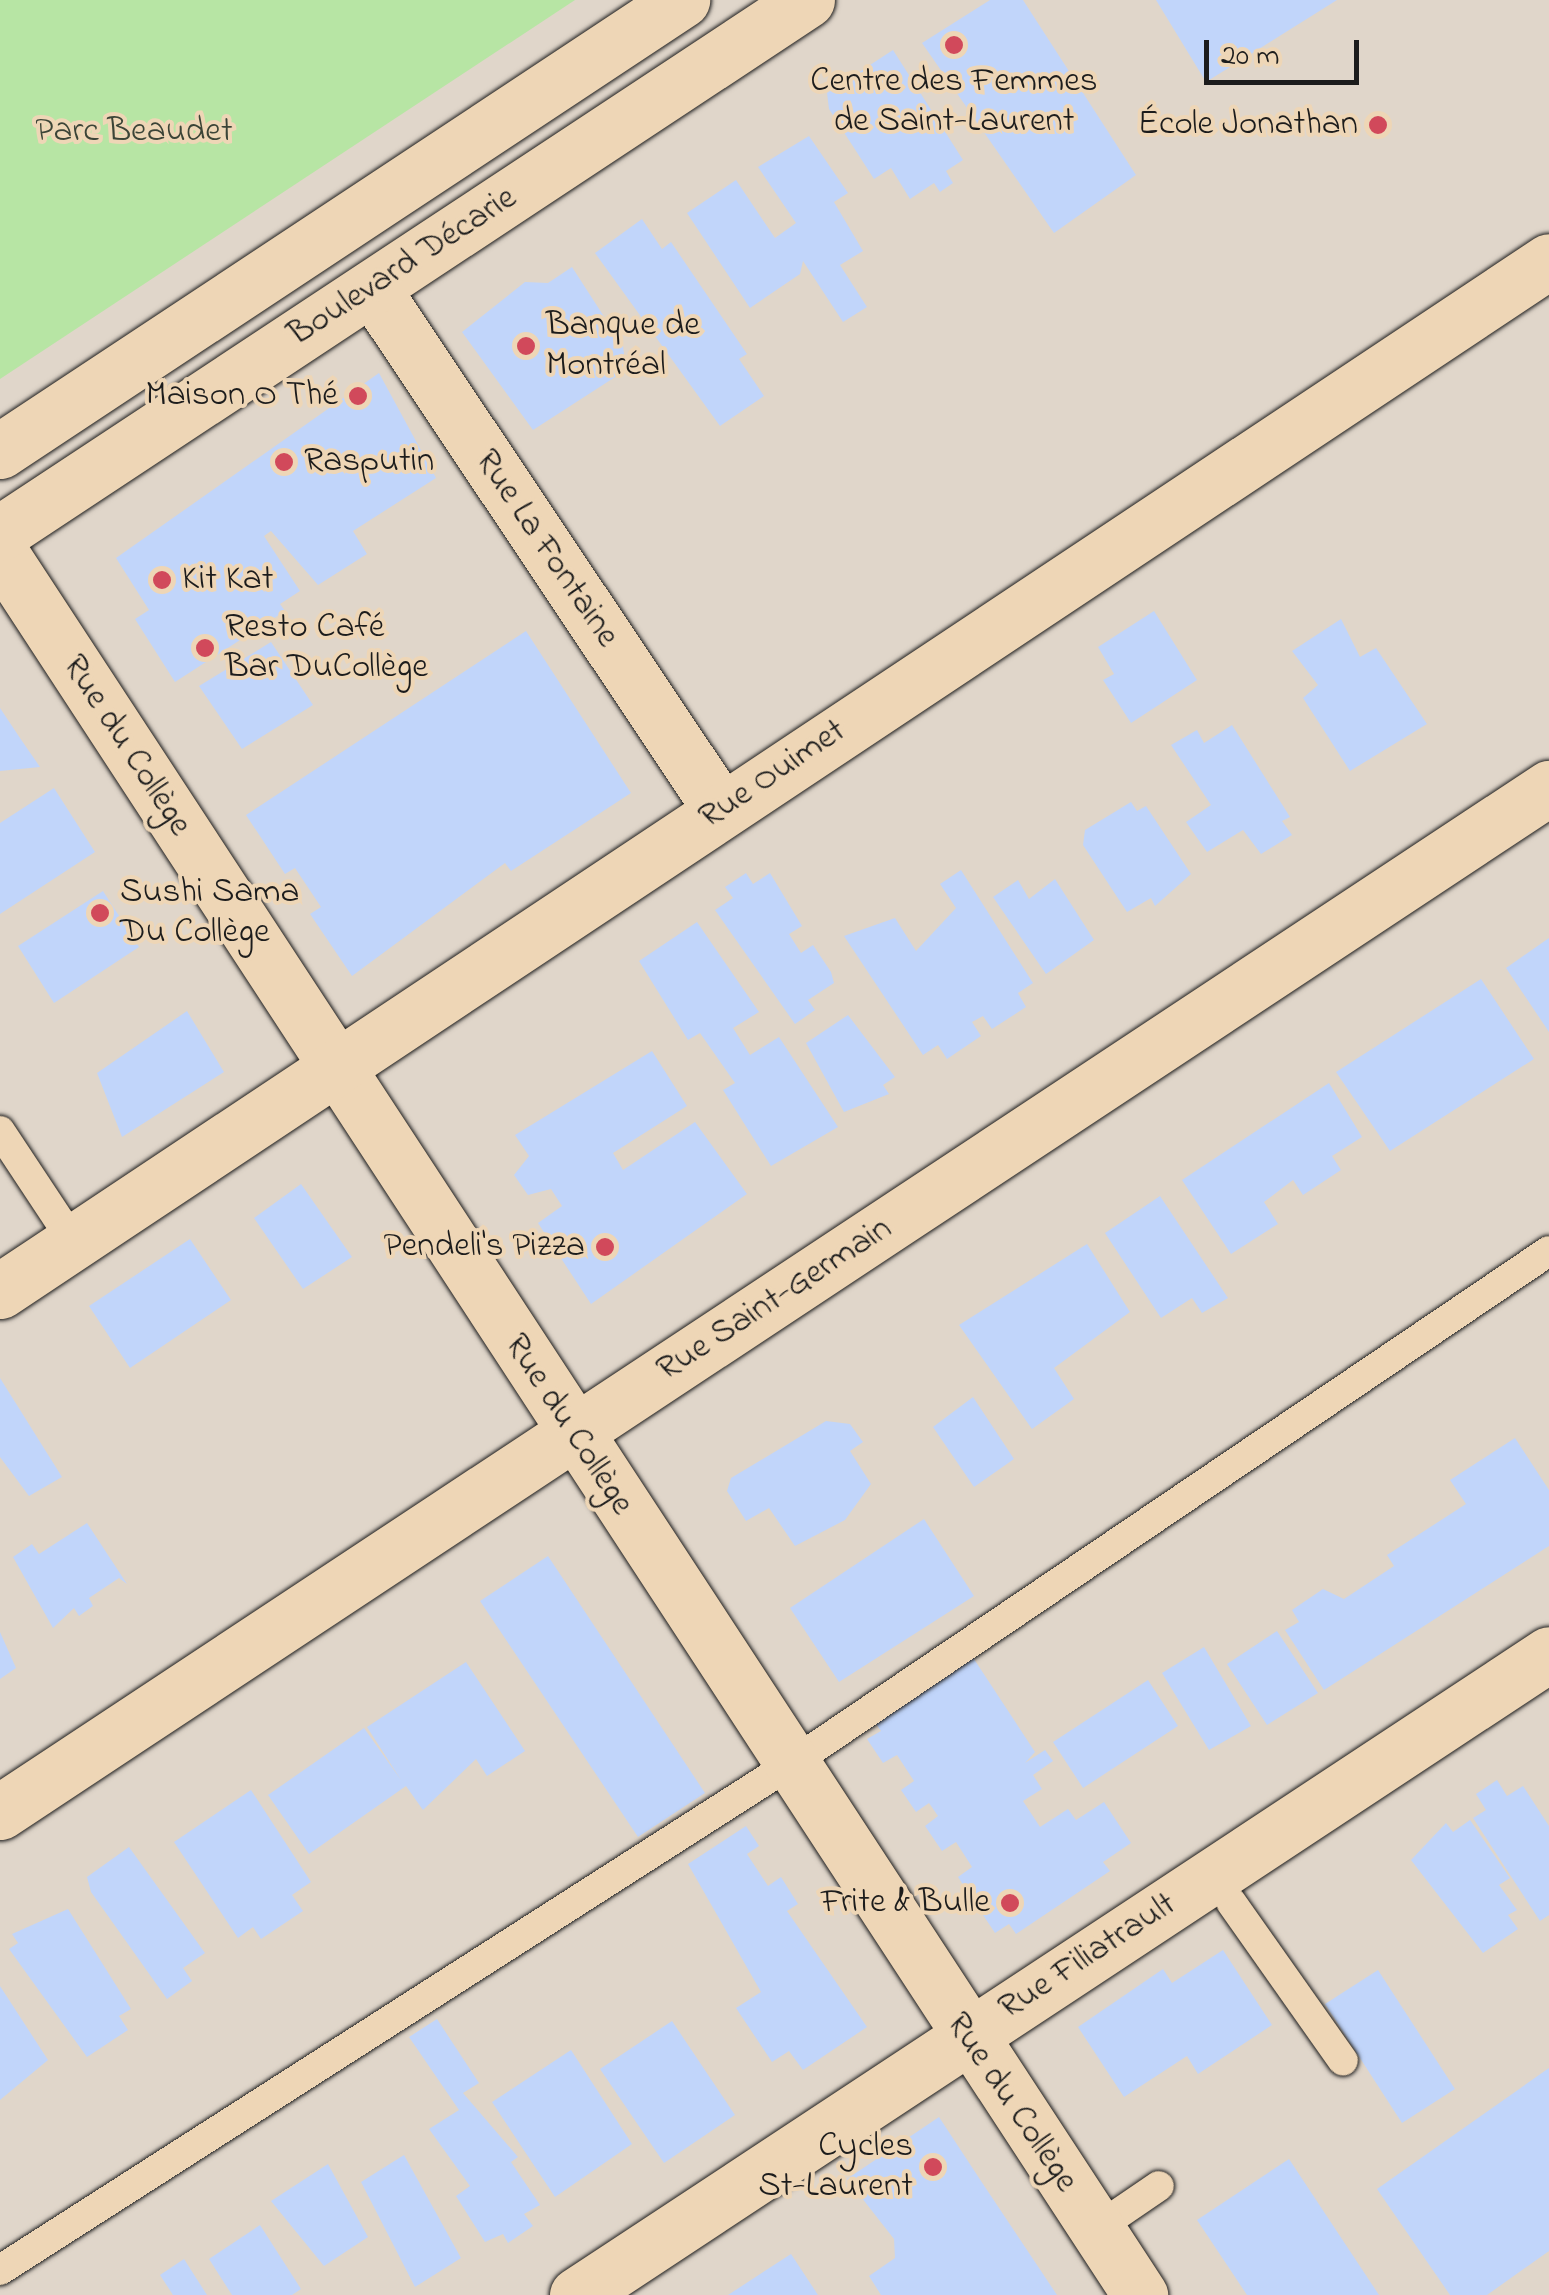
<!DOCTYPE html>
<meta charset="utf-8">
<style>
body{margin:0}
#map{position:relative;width:1549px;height:2295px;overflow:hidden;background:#e0d6ca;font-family:"Indie Flower",sans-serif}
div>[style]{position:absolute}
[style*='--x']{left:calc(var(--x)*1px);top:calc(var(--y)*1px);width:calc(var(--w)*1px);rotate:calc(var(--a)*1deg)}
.green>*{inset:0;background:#b7e5a4}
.building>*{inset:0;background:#c1d5fa}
.roads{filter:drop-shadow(0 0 2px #1c1c1c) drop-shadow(0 0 2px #1c1c1c)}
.service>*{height:30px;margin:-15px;padding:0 15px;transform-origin:15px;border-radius:15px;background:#eed6b6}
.minor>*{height:55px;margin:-27.5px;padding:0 27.5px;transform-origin:27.5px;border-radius:27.5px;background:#eed6b6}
.tertiary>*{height:55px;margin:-27.5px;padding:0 27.5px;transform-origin:27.5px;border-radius:27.5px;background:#eed6b6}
.dots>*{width:28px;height:28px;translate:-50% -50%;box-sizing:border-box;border:5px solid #eed6b6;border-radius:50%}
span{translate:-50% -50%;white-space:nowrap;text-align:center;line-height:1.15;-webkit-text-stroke:8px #eed6b6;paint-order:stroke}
.poi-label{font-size:35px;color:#1c1c1c}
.right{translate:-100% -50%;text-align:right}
.left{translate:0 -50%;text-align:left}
.park-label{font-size:35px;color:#3b4437}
.street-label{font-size:35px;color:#1c1c1c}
.scale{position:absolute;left:1204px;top:40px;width:155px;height:45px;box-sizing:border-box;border:5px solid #1c1c1c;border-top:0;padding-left:12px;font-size:30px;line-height:35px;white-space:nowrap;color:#1c1c1c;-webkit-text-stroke:8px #eed6b6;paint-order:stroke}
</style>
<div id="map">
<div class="green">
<div style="clip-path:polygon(0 0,575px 0,0 379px)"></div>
</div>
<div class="building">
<div style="clip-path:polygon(990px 0,1023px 0,1136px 175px,1054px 233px,922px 43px)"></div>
<div style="clip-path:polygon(1156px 0,1337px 0,1206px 82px)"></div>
<div style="clip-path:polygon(893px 50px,963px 160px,946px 171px,953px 183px,940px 192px,934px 183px,910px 199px,891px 168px,874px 179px,829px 109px,827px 93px)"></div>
<div style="clip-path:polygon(809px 136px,848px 193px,834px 202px,863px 251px,840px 265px,867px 307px,843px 322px,803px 261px,800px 274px,750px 308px,687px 213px,736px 180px,775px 238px,796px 223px,758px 167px)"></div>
<div style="clip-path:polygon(642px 219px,662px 249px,671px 242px,747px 354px,739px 359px,764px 396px,720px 426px,595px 253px)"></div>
<div style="clip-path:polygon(572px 267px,623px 346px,626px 370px,533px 430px,462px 332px,525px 282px,548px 283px)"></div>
<div style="clip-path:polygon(379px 373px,436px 478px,353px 531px,367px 554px,318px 585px,271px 531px,264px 536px,300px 591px,280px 604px,285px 611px,175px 682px,135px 619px,149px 610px,116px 558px)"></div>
<div style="clip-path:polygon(1154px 611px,1197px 680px,1131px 723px,1103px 680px,1114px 674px,1098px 647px)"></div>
<div style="clip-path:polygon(1341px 619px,1360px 657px,1376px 648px,1427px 724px,1350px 771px,1303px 698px,1318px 685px,1292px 651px)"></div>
<div style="clip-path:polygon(526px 631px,631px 793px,511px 871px,505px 863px,352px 976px,310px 914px,321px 907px,295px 868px,285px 874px,246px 815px)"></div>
<div style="clip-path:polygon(271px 642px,313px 705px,242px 749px,199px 686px)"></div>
<div style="clip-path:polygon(0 708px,22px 741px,40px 767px,0 771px)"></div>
<div style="clip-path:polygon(1232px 725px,1290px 817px,1282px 821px,1292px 835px,1261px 854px,1243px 830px,1207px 852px,1186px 822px,1211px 805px,1171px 745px,1197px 730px,1204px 743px)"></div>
<div style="clip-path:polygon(54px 788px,95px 852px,0 914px,0 823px)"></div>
<div style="clip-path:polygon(1131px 802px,1137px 811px,1146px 806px,1191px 874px,1155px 906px,1151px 898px,1127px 912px,1083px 845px,1085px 830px)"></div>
<div style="clip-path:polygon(961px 870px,1033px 983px,1018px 993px,1026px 1007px,992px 1029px,983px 1016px,972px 1022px,981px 1036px,947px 1059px,938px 1045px,923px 1055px,844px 936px,895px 918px,916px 951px,956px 908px,940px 884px)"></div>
<div style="clip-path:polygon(746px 873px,753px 884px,770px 873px,802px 926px,789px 934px,801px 953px,813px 945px,831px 972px,834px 983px,808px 1000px,815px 1010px,795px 1024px,715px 910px,733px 898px,725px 887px)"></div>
<div style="clip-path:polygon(1055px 879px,1094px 940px,1046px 974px,993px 897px,1018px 880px,1029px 899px)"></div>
<div style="clip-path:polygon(103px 891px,139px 947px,54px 1003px,18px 946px)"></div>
<div style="clip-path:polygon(697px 922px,759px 1012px,733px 1028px,750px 1055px,779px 1037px,838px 1127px,771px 1166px,723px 1090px,735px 1083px,700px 1033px,688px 1040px,639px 961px)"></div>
<div style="clip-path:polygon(1549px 938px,1549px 1032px,1506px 968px)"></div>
<div style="clip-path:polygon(1481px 979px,1534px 1059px,1390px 1151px,1336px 1072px)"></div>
<div style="clip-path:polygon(187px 1011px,224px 1072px,122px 1137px,97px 1073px)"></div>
<div style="clip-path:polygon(848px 1015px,895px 1077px,883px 1085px,889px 1094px,844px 1112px,806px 1043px)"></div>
<div style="clip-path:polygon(652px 1051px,687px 1106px,613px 1153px,623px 1170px,695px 1122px,747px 1194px,591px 1304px,538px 1223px,562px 1206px,551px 1189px,528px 1195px,514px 1175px,529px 1156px,515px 1135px)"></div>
<div style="clip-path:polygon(1329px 1083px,1362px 1137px,1332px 1156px,1341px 1170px,1303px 1195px,1293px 1180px,1264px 1202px,1278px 1224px,1231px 1254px,1182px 1180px)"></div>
<div style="clip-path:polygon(301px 1184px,352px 1257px,303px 1289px,254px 1218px)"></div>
<div style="clip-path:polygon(1160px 1196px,1228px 1298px,1202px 1313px,1192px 1298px,1161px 1318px,1105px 1233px)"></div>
<div style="clip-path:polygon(190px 1239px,231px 1300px,130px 1368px,89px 1306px)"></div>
<div style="clip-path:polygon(1087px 1244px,1130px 1312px,1054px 1368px,1074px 1399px,1032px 1429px,959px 1325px)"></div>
<div style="clip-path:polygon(0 1378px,62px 1477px,29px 1496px,0 1457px)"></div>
<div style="clip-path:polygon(973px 1397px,1014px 1459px,974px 1487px,933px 1427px)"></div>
<div style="clip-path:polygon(826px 1421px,850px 1424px,863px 1442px,850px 1451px,871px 1484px,845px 1520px,795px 1546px,769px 1508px,746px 1521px,727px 1491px,731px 1478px)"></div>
<div style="clip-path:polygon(1515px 1438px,1549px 1490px,1549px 1546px,1324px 1690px,1285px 1630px,1299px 1622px,1292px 1610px,1323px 1589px,1344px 1599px,1394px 1566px,1387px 1555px,1466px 1504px,1450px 1480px)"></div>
<div style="clip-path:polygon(924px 1519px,974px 1596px,839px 1682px,790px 1608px)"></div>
<div style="clip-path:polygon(87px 1523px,127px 1584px,119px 1578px,89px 1598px,93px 1606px,79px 1616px,74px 1608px,53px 1628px,13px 1557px,32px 1544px,39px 1554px)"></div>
<div style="clip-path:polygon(548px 1556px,705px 1793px,638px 1837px,480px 1601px)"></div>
<div style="clip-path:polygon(1277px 1631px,1318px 1693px,1267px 1725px,1227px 1664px)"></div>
<div style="clip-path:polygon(0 1632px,16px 1668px,0 1679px)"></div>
<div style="clip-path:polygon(1204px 1647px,1251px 1726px,1209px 1750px,1162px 1673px)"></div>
<div style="clip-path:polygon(970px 1653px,1035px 1752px,1025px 1763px,1045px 1750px,1053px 1761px,1033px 1775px,1042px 1789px,1023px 1801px,1040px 1827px,1068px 1809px,1076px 1820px,1104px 1802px,1131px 1843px,1103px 1862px,1110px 1871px,1016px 1934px,1009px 1924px,995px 1933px,958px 1877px,972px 1867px,956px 1842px,942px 1851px,925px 1826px,938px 1816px,929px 1803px,916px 1812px,901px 1790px,914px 1781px,897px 1755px,883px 1763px,867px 1739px,881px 1731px,872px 1718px)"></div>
<div style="clip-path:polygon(466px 1662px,525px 1751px,487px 1776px,476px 1759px,423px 1810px,406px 1786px,309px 1854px,268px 1795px,364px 1728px,401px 1780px,367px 1727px)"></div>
<div style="clip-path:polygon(1148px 1680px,1178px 1726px,1083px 1788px,1053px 1742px)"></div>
<div style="clip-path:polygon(1497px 1780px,1507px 1796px,1523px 1786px,1549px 1826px,1549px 1915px,1540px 1921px,1473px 1818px,1486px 1810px,1476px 1794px)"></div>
<div style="clip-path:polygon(251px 1790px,311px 1882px,292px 1895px,303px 1911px,261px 1939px,253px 1927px,238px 1938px,174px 1842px)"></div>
<div style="clip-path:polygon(1470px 1820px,1510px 1878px,1499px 1885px,1517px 1910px,1508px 1915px,1518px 1929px,1483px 1953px,1411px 1860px,1446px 1823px,1453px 1832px)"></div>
<div style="clip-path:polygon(746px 1826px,759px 1846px,747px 1854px,768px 1886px,781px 1877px,798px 1904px,787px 1911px,867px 2027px,803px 2070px,789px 2051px,772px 2062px,736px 2008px,761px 1992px,688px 1864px)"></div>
<div style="clip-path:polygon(129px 1847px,205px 1953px,183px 1968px,192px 1981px,167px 1999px,91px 1892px,87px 1877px)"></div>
<div style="clip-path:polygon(68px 1909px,131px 2009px,119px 2016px,128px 2030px,87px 2057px,9px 1949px,18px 1943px,12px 1934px)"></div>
<div style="clip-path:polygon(1223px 1950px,1272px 2025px,1198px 2074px,1187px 2056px,1124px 2097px,1078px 2027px,1163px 1969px,1172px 1983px)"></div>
<div style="clip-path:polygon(1378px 1970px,1455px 2089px,1402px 2123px,1325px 2004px)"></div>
<div style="clip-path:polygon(0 1986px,48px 2060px,0 2100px)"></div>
<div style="clip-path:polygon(437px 2019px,479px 2083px,463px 2093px,518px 2157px,511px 2162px,540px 2205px,524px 2214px,533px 2226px,508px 2243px,503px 2234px,485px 2242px,456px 2196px,470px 2186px,429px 2129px,459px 2110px,409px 2037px)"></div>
<div style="clip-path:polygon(672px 2021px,735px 2115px,664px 2163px,600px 2069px)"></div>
<div style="clip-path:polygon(571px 2050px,632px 2144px,555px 2197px,492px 2102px)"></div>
<div style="clip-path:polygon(1549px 2068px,1549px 2251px,1487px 2295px,1450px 2295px,1377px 2189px)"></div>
<div style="clip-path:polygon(939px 2117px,981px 2181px,1057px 2295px,881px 2295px,869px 2276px,895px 2258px,894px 2239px,847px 2179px)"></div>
<div style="clip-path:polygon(404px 2155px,461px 2258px,415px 2287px,361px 2182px)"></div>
<div style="clip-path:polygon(1289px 2159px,1379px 2295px,1247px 2295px,1197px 2220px)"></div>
<div style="clip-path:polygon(328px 2164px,368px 2237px,324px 2266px,271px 2201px)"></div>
<div style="clip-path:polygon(260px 2225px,301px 2289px,292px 2295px,232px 2295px,209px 2259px)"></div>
<div style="clip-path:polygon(791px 2254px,818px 2295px,728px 2295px)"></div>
<div style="clip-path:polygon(184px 2259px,207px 2295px,173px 2295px,160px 2275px)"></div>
</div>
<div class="roads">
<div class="service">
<div style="--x:0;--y:1131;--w:134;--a:56.5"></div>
<div style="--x:1231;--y:1902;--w:194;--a:54.8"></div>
<div style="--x:1096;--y:2229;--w:76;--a:-34.3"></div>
<div style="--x:0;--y:2270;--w:937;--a:-32.62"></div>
<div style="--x:789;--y:1765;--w:917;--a:-34.07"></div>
</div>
<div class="minor">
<div style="--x:372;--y:288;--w:628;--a:56.23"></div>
<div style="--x:0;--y:552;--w:2083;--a:56.81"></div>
<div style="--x:0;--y:1291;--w:1860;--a:-33.62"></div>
<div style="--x:0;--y:1812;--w:1857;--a:-33.47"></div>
<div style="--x:577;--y:2295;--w:1164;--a:-33.4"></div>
</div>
<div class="tertiary">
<div style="--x:0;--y:451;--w:818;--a:-33.48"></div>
<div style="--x:0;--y:533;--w:967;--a:-33.44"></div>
</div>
</div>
<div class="dots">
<div style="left:954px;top:45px;background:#d1495b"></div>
<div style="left:1378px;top:125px;background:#d1495b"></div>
<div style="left:526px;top:346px;background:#d1495b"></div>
<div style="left:358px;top:396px;background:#d1495b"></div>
<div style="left:284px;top:462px;background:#d1495b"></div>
<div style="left:162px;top:580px;background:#d1495b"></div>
<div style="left:205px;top:648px;background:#d1495b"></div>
<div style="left:100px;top:913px;background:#d1495b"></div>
<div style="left:605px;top:1247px;background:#d1495b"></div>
<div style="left:1010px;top:1903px;background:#d1495b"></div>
<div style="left:933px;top:2167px;background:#d1495b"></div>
</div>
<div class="poi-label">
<span style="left:954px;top:102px">Centre des Femmes<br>de Saint-Laurent</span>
<span class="right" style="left:1358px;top:125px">École Jonathan</span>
<span class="left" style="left:546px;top:346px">Banque de<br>Montréal</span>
<span class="right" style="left:338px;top:396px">Maison O Thé</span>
<span class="left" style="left:304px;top:462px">Rasputin</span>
<span class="left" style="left:182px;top:580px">Kit Kat</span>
<span class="left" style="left:225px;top:648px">Resto Café<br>Bar DuCollège</span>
<span class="left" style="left:120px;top:913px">Sushi Sama<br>Du Collège</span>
<span class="right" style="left:585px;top:1247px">Pendeli's Pizza</span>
<span class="right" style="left:990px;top:1903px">Frite &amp; Bulle</span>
<span class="right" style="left:913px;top:2167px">Cycles<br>St-Laurent</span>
</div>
<div class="park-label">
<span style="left:134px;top:132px">Parc Beaudet</span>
</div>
<div class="street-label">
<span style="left:403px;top:267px;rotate:-33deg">Boulevard Décarie</span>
<span style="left:546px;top:549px;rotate:56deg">Rue La Fontaine</span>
<span style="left:126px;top:746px;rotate:57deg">Rue du Collège</span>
<span style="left:773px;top:775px;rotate:-34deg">Rue Ouimet</span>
<span style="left:775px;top:1300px;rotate:-33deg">Rue Saint-Germain</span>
<span style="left:568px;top:1425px;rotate:57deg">Rue du Collège</span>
<span style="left:1088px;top:1957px;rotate:-33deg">Rue Filiatrault</span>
<span style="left:1011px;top:2103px;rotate:56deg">Rue du Collège</span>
</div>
<div class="scale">20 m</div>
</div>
